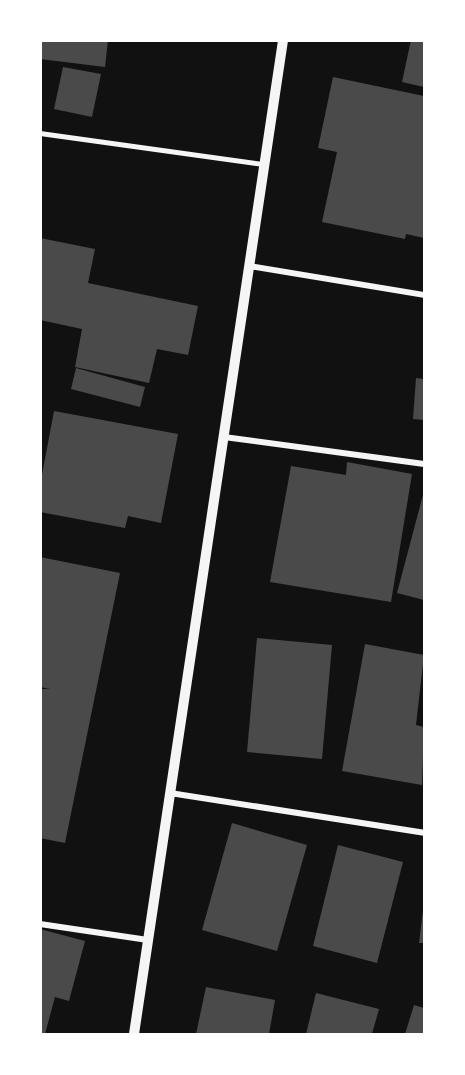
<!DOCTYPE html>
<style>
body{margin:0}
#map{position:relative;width:465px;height:1075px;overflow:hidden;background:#111;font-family:Poppins,sans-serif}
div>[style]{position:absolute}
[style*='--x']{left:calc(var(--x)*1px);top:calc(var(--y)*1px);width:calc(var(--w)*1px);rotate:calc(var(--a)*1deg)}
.building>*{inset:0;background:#4a4a4a}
.service>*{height:4.5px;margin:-2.25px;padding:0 2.25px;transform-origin:2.25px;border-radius:2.25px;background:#f5f5f5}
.minor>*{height:6px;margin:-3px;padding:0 3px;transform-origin:3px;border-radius:3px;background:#f5f5f5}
.tertiary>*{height:10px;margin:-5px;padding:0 5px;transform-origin:5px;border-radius:5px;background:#f5f5f5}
span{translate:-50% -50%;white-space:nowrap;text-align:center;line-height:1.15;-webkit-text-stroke:6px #fff;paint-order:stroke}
.frame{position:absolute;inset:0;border:42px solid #fff;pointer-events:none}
</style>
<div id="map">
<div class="building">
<div style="clip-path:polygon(40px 40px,108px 40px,105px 67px,40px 59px)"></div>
<div style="clip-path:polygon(411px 40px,424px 40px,424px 87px,402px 82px)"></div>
<div style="clip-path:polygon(63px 67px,101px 74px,92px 117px,54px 109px)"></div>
<div style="clip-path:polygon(333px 77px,424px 96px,424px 238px,406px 234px,405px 239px,322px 222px,337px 152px,318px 148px)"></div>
<div style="clip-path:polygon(40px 238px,95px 249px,88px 283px,198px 306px,188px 355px,157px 349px,149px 383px,75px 367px,82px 329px,40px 320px)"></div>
<div style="clip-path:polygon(76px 368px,145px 387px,140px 407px,71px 389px)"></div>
<div style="clip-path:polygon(416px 378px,424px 379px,424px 420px,413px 419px)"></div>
<div style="clip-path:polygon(54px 411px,178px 434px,161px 523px,128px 516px,125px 528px,40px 512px,40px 485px)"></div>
<div style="clip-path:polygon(347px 462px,412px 474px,391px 602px,270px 582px,291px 466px,346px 475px)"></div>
<div style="clip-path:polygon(424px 491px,424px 600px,397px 593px)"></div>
<div style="clip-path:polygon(40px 557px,120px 573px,65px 843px,40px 838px,40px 689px,50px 689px,40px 687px)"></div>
<div style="clip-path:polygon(257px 638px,332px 645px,322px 759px,247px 752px)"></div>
<div style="clip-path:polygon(365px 644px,424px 655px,416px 725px,424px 727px,422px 785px,342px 771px)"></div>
<div style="clip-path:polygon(232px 823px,307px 845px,277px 951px,202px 930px)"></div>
<div style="clip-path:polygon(338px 845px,403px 862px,377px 963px,313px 946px)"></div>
<div style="clip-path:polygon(423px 910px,424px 910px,424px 943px,419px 943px)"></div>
<div style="clip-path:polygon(40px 929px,85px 941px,69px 1001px,55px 997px,45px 1034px,40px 1034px)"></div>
<div style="clip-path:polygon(206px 987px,275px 1000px,269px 1034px,196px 1034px)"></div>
<div style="clip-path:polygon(316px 993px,379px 1009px,372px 1034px,306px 1034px)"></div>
<div style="clip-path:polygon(414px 1005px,424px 1008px,424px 1034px,405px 1034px)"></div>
</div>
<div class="service">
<div style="--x:40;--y:133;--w:226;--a:7.9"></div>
</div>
<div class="minor">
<div style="--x:249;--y:266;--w:177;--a:9.4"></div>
<div style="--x:224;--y:437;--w:202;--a:7.7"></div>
<div style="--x:170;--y:793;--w:257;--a:8.9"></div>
<div style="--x:40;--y:924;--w:109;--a:8.4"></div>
</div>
<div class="tertiary">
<div style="--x:134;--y:1034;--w:1005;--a:-81.47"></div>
</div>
<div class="frame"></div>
</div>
